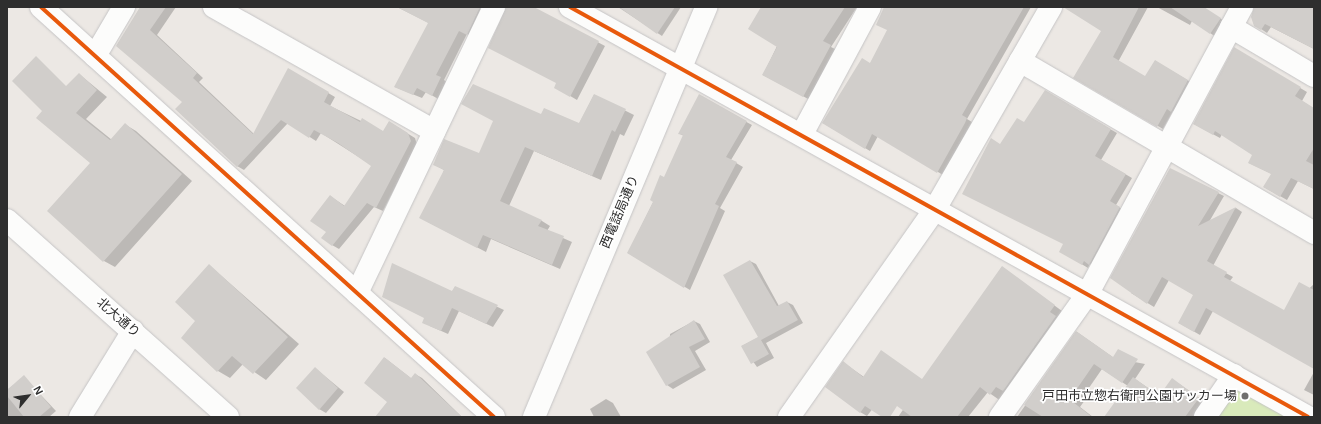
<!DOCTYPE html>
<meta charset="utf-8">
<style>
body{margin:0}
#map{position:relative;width:1321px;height:424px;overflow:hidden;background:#ece8e4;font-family:Arial,"Noto Sans JP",sans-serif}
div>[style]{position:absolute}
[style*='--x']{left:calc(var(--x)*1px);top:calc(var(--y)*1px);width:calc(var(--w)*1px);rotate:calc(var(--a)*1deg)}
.pitch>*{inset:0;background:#d9eabb}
.shadow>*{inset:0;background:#0003}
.building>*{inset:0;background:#d1cecb}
.roads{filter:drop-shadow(0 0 1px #c5c4c5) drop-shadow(0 0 1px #c5c4c5)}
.minor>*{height:22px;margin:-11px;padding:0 11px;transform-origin:11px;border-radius:11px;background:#fcfcfb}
.tertiary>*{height:22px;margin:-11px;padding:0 11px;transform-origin:11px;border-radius:11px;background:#fcfcfb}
.cycleway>*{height:4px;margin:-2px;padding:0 2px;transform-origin:2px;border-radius:2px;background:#e8590c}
.dots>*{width:11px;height:11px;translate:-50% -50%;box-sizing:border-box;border:2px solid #fff;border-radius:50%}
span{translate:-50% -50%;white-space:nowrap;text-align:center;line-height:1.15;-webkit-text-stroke:3.5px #fff;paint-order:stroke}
.street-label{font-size:13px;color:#2e2e2e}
.poi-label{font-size:13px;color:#2e2e2e}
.right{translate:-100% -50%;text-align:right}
.frame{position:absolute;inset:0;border:8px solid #2e2e2e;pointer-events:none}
.north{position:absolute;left:8px;top:376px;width:40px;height:40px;-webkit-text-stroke:3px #fff;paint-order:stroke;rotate:61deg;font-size:11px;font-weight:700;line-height:16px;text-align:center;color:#2e2e2e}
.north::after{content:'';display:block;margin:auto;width:14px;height:18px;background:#2e2e2e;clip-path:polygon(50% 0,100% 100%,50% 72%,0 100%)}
</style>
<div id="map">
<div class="pitch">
<div style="clip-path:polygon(1234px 375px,1308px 417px,1205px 417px)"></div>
</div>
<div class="shadow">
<div style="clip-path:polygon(142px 7px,176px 7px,157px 35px,203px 78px,199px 82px,254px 134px,289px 70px,335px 97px,330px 106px,384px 132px,389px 122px,415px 138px,417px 145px,383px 211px,374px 207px,339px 249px,332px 245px,327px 232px,330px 196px,345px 206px,373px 166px,321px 133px,316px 141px,288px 123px,244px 170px,237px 166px,184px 102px,117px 45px)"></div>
<div style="clip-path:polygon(397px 7px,478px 7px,487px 13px,475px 39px,467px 34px,444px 80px,448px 83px,440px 100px,426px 92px,422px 98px,395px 87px,429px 23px)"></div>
<div style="clip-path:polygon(509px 7px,532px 7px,605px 46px,577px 100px,555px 87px,557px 83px)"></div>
<div style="clip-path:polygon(618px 7px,681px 7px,662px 36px)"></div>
<div style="clip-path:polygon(762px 7px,857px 7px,831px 47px,839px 51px,812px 101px,763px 75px,778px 44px)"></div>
<div style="clip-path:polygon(901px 7px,1031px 7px,967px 119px,972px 122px,943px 175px,878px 136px,870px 151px,823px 123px,870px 64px)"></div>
<div style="clip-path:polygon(1074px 7px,1148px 7px,1118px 62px,1145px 78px,1155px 61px,1194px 84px,1177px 114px,1173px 111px,1163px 129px,1075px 77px,1102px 31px)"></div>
<div style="clip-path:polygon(1157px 7px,1202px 7px,1226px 22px,1216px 37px,1192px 21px,1190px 25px)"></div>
<div style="clip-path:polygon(1256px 7px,1314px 7px,1314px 49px,1271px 27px,1267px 33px,1255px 25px)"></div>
<div style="clip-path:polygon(1235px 49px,1307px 92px,1302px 101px,1314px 109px,1314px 189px,1298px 181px,1287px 200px,1264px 187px,1272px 174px,1249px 163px,1254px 155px,1222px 134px,1220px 138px,1194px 124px)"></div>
<div style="clip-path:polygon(79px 74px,107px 97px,86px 119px,112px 140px,126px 125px,136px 131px,192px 181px,115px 267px,104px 261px,91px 163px,38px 118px)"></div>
<div style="clip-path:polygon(1046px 92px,1117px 133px,1101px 160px,1132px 178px,1116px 205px,1126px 212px,1096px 267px,1090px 264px,1088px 268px,1060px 251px,1064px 244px,1000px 145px,1024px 123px)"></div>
<div style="clip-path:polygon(594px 95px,634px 115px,624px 136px,620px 134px,601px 180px,534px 151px,509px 206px,542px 221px,550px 226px,547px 231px,572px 242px,560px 269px,491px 239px,486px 252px,428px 222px,444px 170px,435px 165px,480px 154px,542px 116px,579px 124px)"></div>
<div style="clip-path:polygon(699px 96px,752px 125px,731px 160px,743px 167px,720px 208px,725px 211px,690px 290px,628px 253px,665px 178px,684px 136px,680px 134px)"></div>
<div style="clip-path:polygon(1218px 193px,1224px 196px,1209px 222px,1236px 208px,1242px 212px,1213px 266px,1233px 277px,1230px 281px,1284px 312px,1314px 284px,1314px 368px,1213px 311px,1200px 335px,1179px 323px,1194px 295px,1169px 280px,1154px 307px,1131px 293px)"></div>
<div style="clip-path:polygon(750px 261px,756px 264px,779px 306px,787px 302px,793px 305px,803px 323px,766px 343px,774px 358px,757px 367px,742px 346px,759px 337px)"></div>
<div style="clip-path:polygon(209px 265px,299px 344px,266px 380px,243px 364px,230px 378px,218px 371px)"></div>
<div style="clip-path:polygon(1002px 267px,1062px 311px,1005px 404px,988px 392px,968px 417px,898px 417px)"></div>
<div style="clip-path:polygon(455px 287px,504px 310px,493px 327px,459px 311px,448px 334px,430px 326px)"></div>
<div style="clip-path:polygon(694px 321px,700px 324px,710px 342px,695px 351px,706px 370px,673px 389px,667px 385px,670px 334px)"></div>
<div style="clip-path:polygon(1077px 332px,1114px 358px,1145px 364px,1135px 379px,1160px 396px,1178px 383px,1205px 402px,1194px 417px,1106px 417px,1128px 386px,1102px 369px,1082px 398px,1085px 400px,1080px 407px,1093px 417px,1017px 417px)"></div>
<div style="clip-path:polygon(385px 358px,412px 379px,415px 374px,422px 378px,462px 417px,385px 417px,389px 402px)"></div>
<div style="clip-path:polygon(844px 363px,864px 377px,905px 367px,867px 416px,860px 412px)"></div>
<div style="clip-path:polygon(315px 368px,344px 392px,326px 413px,319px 409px)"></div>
<div style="clip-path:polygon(1314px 372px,1314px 395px,1304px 390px)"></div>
<div style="clip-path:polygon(24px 377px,56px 411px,49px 417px,7px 417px,7px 390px)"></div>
<div style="clip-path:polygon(606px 399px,613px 403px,621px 417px,594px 417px,590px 409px)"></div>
</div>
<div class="building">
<div style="clip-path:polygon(140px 7px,166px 7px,150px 30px,197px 73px,193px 78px,253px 134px,288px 68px,329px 92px,324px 102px,360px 122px,362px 118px,383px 131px,389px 121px,408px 133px,411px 141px,376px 208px,367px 203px,332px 246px,321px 238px,326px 232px,310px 221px,330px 195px,344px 206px,371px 166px,338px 143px,314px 130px,309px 138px,281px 120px,237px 167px,175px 109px,182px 102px,116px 46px)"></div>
<div style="clip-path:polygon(397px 7px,480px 7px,467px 35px,459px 31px,436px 75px,441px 77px,432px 96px,417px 88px,413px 95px,394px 87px,428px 23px)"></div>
<div style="clip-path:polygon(506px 7px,534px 7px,599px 41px,570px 97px,554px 88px,556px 83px,488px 48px)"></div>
<div style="clip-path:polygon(619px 7px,675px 7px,657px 34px)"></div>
<div style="clip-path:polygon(761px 7px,845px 7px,823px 41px,831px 45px,803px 97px,762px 75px,777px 47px,748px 29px)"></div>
<div style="clip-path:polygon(884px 7px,1024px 7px,962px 115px,967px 118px,965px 123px,937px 173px,872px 134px,865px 149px,822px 123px,862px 58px,870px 63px,887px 30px,876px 25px)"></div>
<div style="clip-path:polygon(1063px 7px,1139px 7px,1113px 57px,1145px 76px,1155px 60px,1188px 80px,1171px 112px,1167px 109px,1157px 127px,1073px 78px,1101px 31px)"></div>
<div style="clip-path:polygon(1170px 7px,1204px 7px,1221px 18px,1210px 34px)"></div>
<div style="clip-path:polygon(1254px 7px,1314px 7px,1314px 49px,1265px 24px,1261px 30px,1254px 26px,1251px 17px)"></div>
<div style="clip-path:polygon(1234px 47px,1301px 87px,1295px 96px,1314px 108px,1314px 148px,1306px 161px,1314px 165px,1314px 189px,1291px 178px,1280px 197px,1263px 187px,1271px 174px,1248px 163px,1252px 155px,1215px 131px,1213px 135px,1193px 124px)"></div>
<div style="clip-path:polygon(36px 56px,66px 86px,79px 73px,97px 90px,76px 113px,110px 140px,125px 123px,182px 174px,103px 262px,47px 211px,90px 163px,36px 118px,42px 111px,12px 81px)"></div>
<div style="clip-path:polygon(473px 84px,541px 114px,544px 108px,579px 123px,594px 94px,626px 109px,615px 132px,612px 130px,592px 176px,525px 147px,500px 201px,542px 220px,538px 226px,564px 236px,552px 265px,483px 235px,477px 248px,419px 218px,444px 170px,433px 165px,444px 139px,479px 153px,493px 121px,461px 104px)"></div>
<div style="clip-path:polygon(1045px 90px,1111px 129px,1095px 156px,1126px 174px,1110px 201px,1120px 207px,1089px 265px,1084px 261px,1082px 265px,1059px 252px,1063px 244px,962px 194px,991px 138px,1000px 144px,1017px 118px,1024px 122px)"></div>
<div style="clip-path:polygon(699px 94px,747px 121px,726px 157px,737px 162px,715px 204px,719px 206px,684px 288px,627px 253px,653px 202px,650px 200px,660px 175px,664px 177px,683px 135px,678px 134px)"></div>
<div style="clip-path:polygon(1170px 168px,1219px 192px,1198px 226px,1236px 207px,1207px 261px,1227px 272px,1224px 277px,1284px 310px,1299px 282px,1314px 290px,1314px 369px,1206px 308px,1194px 332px,1178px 323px,1193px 295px,1162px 277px,1147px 304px,1110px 278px)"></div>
<div style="clip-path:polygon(750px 260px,777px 306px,787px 301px,798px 320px,761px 340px,769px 354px,751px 364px,741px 346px,758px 337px,723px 275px)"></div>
<div style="clip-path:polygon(392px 263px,452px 291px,455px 286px,498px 305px,486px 324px,452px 308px,441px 331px,422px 323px,424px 318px,382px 297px)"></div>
<div style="clip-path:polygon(209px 264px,288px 337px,253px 374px,232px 356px,217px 372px,181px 338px,195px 321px,175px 302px)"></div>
<div style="clip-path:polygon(1002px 266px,1055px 305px,1050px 312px,1056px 316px,1003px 391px,996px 387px,990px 395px,980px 387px,957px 417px,912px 417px,897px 406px,890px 417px,882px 417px,865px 406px,860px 413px,825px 387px,843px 361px,863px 377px,881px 350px,922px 379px)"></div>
<div style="clip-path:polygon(694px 320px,705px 339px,689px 347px,700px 367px,666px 386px,646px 352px)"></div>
<div style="clip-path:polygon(1076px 331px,1113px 357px,1118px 349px,1138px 359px,1122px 383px,1094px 364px,1074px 393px,1077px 395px,1073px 402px,1092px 417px,1043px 417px,1024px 405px)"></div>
<div style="clip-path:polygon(384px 357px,411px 378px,415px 373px,462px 417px,375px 417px,387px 402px,364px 383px)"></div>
<div style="clip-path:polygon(315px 367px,338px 388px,319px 410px,296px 388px)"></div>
<div style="clip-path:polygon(24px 375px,51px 407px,39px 417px,24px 417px,7px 396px,7px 390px)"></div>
<div style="clip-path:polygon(1133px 377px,1159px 396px,1172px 378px,1199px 398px,1185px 417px,1104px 417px)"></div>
</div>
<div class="roads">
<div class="minor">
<div style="--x:41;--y:7;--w:611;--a:42.15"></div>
<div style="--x:214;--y:7;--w:253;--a:29.4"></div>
<div style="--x:570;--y:7;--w:844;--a:29.05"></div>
<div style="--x:1231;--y:27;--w:96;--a:30.6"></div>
<div style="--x:95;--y:56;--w:57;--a:-59.4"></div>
<div style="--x:1020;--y:61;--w:341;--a:30.3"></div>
<div style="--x:802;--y:134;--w:144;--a:-61.8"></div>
<div style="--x:357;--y:293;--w:317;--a:-64.4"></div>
<div style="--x:80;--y:417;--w:101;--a:-58.4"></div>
<div style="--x:789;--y:417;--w:254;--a:-54.9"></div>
<div style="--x:935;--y:209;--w:233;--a:-60.1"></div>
<div style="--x:1000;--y:417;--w:152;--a:-54.6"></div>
<div style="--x:1088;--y:293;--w:325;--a:-61.7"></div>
<div style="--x:1205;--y:417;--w:51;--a:-55.4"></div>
</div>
<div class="tertiary">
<div style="--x:7;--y:220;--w:296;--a:41.7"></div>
<div style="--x:534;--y:417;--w:445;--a:-67.2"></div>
</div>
</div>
<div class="cycleway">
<div style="--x:41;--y:7;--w:611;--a:42.15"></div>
<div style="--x:570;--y:7;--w:844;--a:29.05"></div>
</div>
<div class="dots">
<div style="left:1245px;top:396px;background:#706f6e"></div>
</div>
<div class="street-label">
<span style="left:620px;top:212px;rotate:-67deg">西電話局通り</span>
<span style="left:118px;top:318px;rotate:41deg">北大通り</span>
</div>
<div class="poi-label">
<span class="right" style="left:1237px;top:396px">戸田市立惣右衛門公園サッカー場</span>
</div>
<div class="frame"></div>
<div class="north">N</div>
</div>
